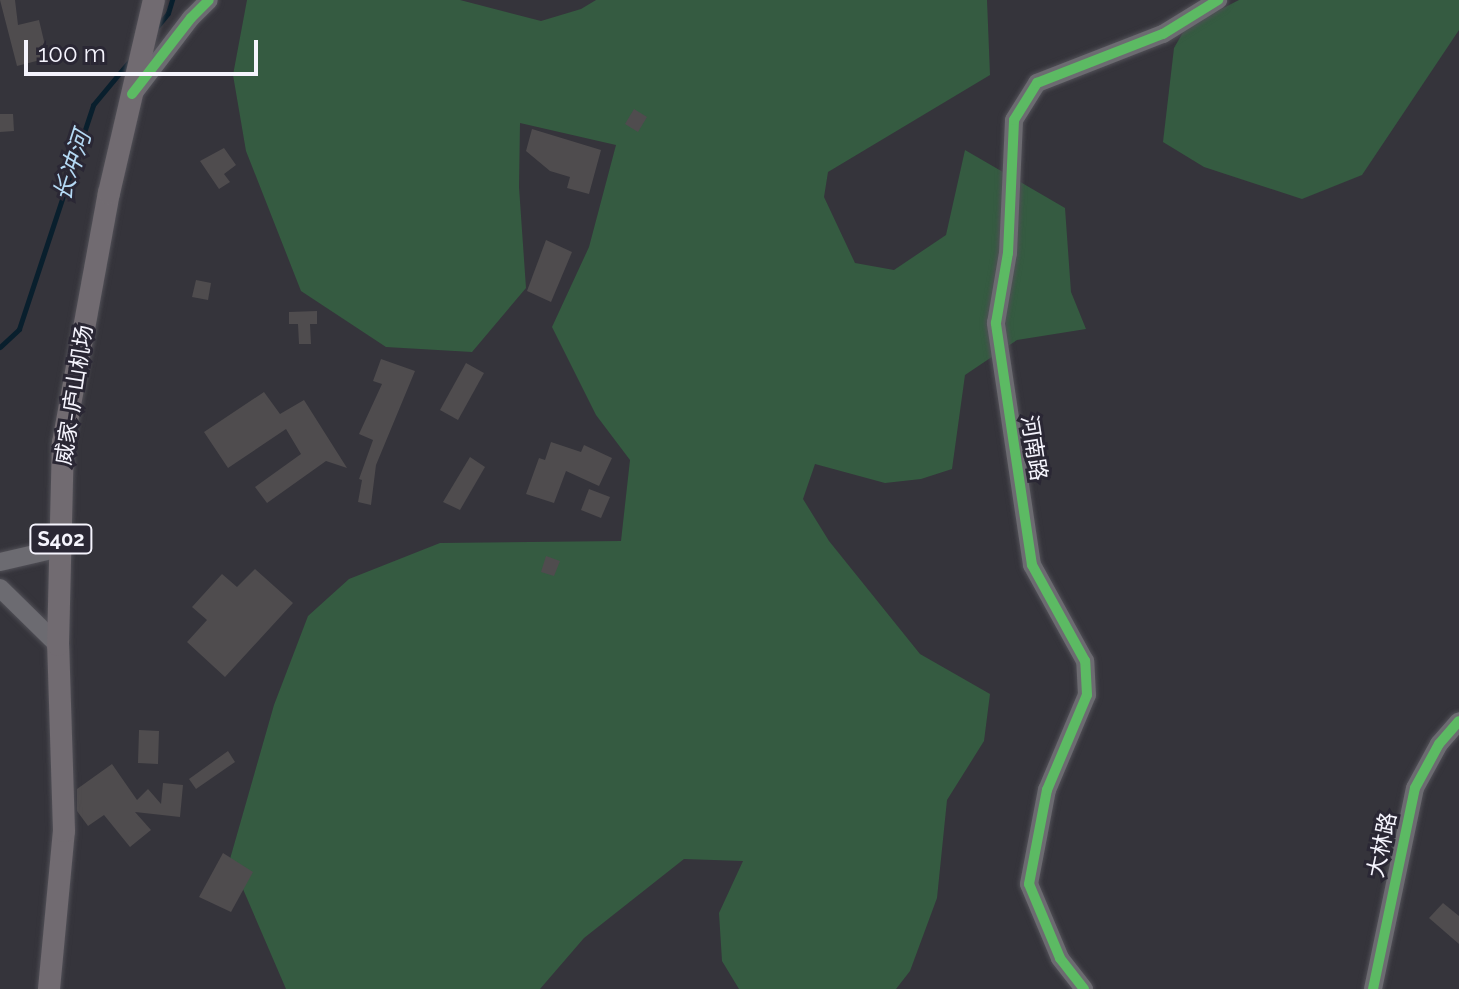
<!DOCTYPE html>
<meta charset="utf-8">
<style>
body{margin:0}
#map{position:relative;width:1459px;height:989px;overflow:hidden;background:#35343b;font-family:Raleway,"Noto Sans SC",sans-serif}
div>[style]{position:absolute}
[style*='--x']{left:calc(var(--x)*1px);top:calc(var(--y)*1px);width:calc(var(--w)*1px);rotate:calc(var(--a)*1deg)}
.green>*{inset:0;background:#355b41}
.stream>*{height:5px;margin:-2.5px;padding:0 2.5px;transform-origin:2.5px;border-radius:2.5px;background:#091f2d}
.building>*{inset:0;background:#4f4c4e}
.roads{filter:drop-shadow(0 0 2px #515057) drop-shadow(0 0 2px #515057)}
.minor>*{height:18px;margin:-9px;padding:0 9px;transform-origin:9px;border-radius:9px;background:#6c6b71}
.major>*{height:22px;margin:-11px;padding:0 11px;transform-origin:11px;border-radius:11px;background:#716b71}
.cycleway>*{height:10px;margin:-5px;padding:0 5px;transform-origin:5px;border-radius:5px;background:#5cba63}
span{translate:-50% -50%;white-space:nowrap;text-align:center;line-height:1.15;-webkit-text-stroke:6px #2a2734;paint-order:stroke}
.shield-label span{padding:2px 6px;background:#2a2734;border:2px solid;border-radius:6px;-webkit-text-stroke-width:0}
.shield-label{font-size:20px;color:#f5f4fd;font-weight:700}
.street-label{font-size:22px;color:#f5f4fd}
.water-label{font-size:24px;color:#b4d9f4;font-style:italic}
.scale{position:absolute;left:24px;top:40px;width:234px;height:36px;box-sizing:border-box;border:4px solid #f5f4fd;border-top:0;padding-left:10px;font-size:24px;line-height:28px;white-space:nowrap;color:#f5f4fd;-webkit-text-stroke:6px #2a2734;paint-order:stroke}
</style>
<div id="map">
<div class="green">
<div style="clip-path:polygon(247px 0,460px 0,541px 21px,581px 9px,596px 0,987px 0,990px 75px,828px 172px,824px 197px,855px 263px,894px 270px,946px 235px,965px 150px,1065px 208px,1071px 292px,1086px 329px,1017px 340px,965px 375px,952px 469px,921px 479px,885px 483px,815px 464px,803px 499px,829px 541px,920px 654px,990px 694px,984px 741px,947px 800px,937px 898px,910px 971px,896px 989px,739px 989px,722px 961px,719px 913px,743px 861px,684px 859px,584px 938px,540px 989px,286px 989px,230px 859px,274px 705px,308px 616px,349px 579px,440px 543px,621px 541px,630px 460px,596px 415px,552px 327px,589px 247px,616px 145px,520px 123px,519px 187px,526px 288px,472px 352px,386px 347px,301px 291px,246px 151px,233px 75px)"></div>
<div style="clip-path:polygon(1239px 0,1459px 0,1459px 30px,1362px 175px,1302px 199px,1204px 167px,1163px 142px,1174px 48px,1186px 27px)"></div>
</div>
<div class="stream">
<div style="--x:156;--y:28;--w:19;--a:-51"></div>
<div style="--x:168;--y:13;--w:14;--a:-73"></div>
<div style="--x:0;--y:347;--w:26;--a:-43"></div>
<div style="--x:19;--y:329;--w:236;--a:-71.7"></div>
<div style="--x:93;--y:105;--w:61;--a:-50.3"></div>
</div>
<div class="building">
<div style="clip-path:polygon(0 0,15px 0,18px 25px,39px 20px,48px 58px,17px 66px)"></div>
<div style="clip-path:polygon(634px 109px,647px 117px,638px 132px,625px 124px)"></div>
<div style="clip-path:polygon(0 114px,13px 114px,14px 131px,0 132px)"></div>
<div style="clip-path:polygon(532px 129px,601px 150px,589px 194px,567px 188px,570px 177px,550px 171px,526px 151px)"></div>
<div style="clip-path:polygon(224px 148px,236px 165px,224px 174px,230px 182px,219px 189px,200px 161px)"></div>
<div style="clip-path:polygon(546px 240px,572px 252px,551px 302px,527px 291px)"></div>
<div style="clip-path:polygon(196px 280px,211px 283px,208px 300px,192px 297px)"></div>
<div style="clip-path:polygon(317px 311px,317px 324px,310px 324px,311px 344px,299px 344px,298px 324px,289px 324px,289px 312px)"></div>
<div style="clip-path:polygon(381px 359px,415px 371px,376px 465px,371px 505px,358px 502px,362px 480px,359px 479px,373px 440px,359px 434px,382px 384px,373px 381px)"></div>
<div style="clip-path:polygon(466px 363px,484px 373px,458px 420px,440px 410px)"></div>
<div style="clip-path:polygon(264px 392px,280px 414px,304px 400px,347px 468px,326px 461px,267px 503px,255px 487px,301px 454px,286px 429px,228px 468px,204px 432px)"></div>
<div style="clip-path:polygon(551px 442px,581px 452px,584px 445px,612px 458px,599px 486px,566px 471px,554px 503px,526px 494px,539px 458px,545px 460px)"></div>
<div style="clip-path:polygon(470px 457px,485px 467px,460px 510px,443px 502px)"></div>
<div style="clip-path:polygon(589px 489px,610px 497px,601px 518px,581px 510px)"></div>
<div style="clip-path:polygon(546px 556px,560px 561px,554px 576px,541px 572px)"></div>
<div style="clip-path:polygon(255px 569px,293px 603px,225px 677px,187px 642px,207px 620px,192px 607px,222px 574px,237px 587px)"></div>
<div style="clip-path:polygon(139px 730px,159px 731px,158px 764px,138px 763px)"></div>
<div style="clip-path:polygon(228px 751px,235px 762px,196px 789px,189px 779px)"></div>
<div style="clip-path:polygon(112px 764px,137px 800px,148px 789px,161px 804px,163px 783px,183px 785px,180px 817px,135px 812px,151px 830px,130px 847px,104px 815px,88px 826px,77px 811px,77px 789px)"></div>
<div style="clip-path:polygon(223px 853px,253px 872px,231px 912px,199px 897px)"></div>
<div style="clip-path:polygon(1443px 903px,1459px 916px,1459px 944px,1429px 918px)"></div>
</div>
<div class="roads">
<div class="minor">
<div style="--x:133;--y:94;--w:96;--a:-52.7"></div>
<div style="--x:191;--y:18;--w:25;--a:-45"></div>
<div style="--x:0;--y:562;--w:62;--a:-13.1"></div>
<div style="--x:0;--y:588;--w:81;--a:44.5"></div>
<div style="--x:1084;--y:989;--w:39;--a:-128"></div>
<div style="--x:1060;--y:958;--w:80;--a:-112.7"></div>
<div style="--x:1029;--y:884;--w:96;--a:-79.2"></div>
<div style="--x:1047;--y:790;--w:103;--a:-67.2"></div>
<div style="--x:1087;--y:695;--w:34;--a:-93"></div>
<div style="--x:1085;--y:661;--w:110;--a:-118.9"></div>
<div style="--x:1032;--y:565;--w:245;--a:-98.5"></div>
<div style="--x:996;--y:323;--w:71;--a:-80.3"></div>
<div style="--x:1008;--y:253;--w:133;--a:-87.4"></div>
<div style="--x:1014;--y:120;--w:44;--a:-58.1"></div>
<div style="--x:1037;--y:83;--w:135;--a:-21.3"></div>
<div style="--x:1163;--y:34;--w:65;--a:-31.7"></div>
<div style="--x:1373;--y:989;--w:205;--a:-78.2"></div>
<div style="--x:1415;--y:788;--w:50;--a:-61.4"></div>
<div style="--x:1439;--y:744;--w:30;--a:-49"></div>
</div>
<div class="major">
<div style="--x:49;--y:989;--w:159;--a:-84.6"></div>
<div style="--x:64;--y:831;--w:186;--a:-91.8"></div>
<div style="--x:58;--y:645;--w:202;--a:-88.6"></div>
<div style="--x:63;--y:443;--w:254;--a:-79.6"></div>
<div style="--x:109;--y:193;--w:198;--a:-76.9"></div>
</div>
</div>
<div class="cycleway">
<div style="--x:132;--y:94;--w:96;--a:-52.2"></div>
<div style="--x:191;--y:18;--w:25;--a:-45"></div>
<div style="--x:1084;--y:989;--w:39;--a:-128"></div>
<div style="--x:1060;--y:958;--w:80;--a:-112.7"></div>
<div style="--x:1029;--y:884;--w:96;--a:-79.2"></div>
<div style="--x:1047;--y:790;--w:103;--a:-67.2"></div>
<div style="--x:1087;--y:695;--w:34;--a:-93"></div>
<div style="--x:1085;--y:661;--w:110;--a:-118.9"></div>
<div style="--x:1032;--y:565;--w:245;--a:-98.5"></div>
<div style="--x:996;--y:323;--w:71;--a:-80.3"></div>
<div style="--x:1008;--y:253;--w:133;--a:-87.4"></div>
<div style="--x:1014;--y:120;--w:44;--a:-58.1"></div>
<div style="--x:1037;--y:83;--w:135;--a:-21.3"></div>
<div style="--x:1163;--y:34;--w:65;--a:-31.7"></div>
<div style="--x:1373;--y:989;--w:205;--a:-78.2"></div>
<div style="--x:1415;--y:788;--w:50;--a:-61.4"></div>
<div style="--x:1439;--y:744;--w:30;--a:-49"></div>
</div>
<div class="shield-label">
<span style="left:61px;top:539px">S402</span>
</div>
<div class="street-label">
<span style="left:74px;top:395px;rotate:-81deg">威家-庐山机场</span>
<span style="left:1034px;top:448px;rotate:81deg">河南路</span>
<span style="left:1382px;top:845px;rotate:-78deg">大林路</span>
</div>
<div class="water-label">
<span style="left:72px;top:166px;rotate:-72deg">长冲河</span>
</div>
<div class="scale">100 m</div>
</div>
